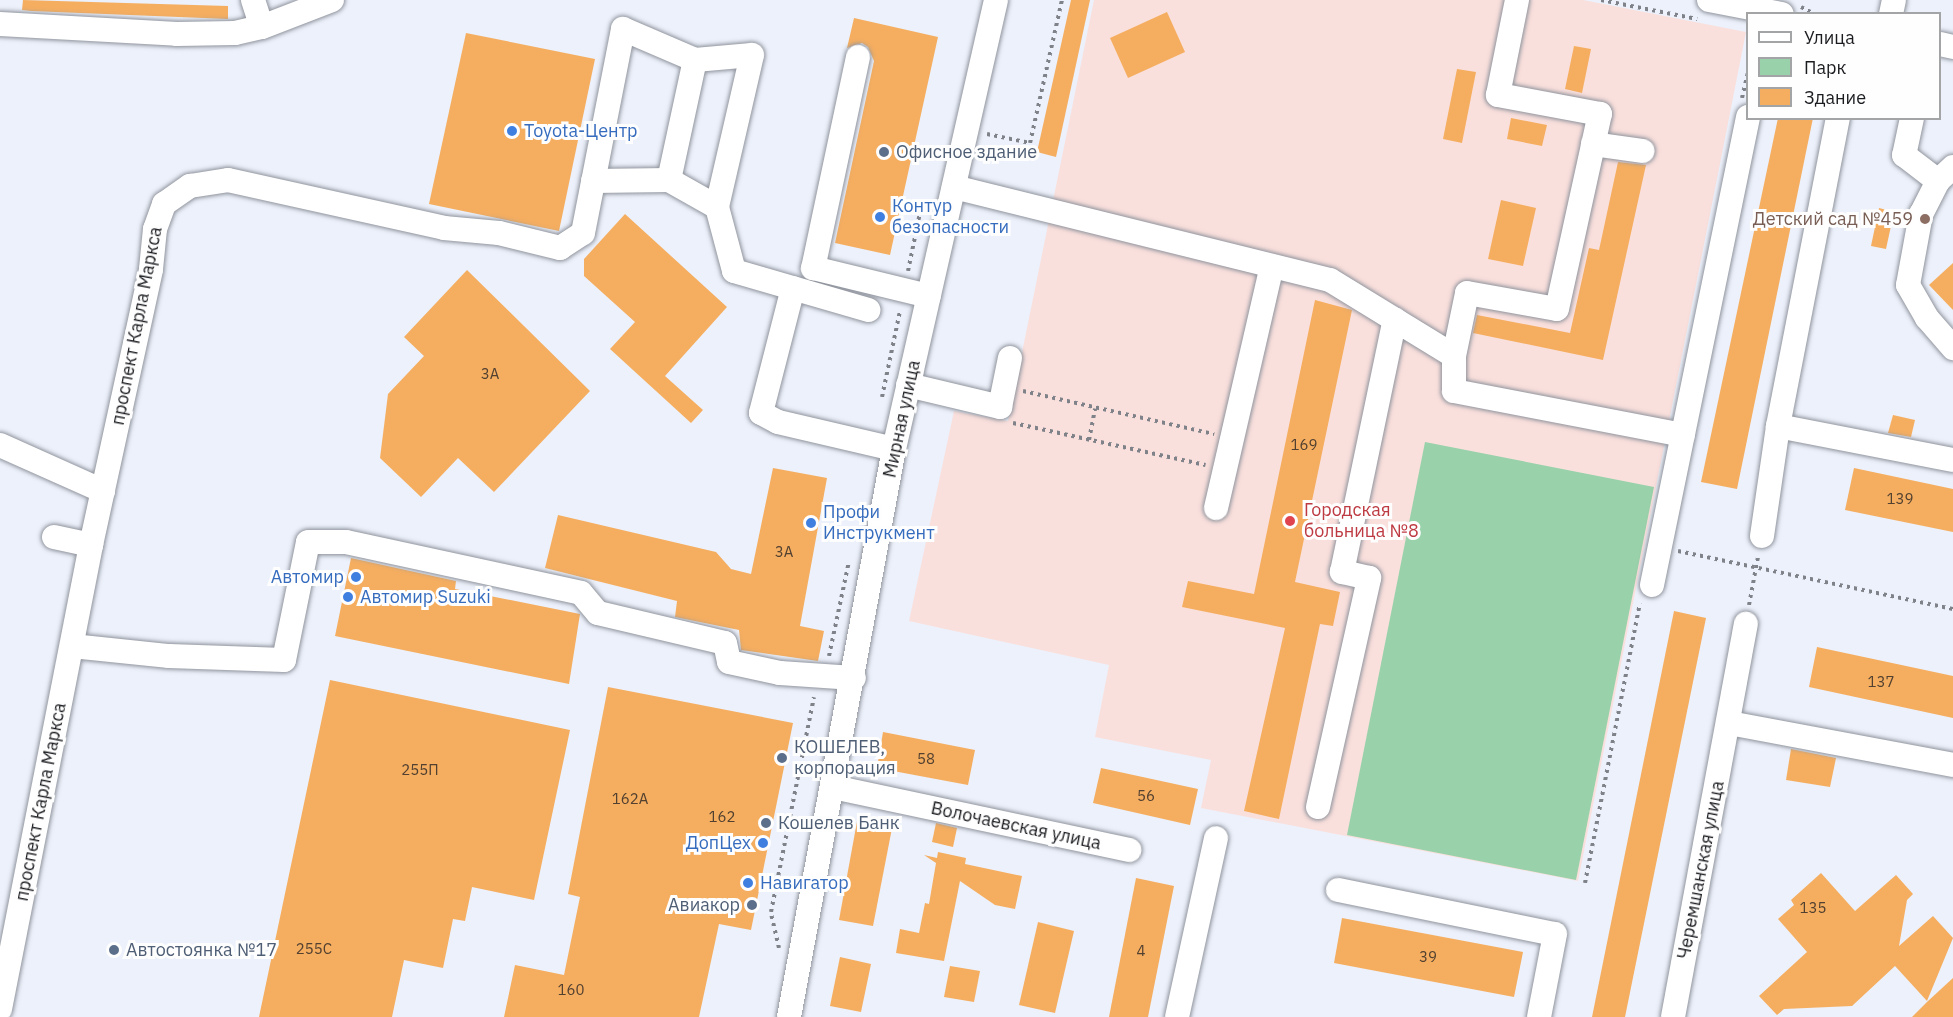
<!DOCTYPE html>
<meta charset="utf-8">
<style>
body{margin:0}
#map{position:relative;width:1953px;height:1017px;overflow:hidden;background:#ecf1fb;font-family:"IBM Plex Sans",sans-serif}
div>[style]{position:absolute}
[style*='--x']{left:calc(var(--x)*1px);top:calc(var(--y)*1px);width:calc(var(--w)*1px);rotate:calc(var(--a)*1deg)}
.medical>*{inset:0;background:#fae0dd}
.green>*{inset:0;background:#99d1aa}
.building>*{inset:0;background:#f5ae60}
.path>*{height:4px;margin-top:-2px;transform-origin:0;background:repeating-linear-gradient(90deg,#7f8288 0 3px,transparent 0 7.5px)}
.roads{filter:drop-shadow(0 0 2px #90949d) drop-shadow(0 0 2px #90949d)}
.minor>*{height:24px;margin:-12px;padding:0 12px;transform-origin:12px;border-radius:12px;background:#fff}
.dots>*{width:16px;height:16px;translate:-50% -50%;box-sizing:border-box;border:3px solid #fefefe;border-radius:50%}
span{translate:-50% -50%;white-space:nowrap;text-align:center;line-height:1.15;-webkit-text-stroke:6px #fefefe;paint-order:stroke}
.number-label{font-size:15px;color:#524030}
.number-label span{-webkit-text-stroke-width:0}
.shop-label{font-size:18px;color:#366cbe}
.left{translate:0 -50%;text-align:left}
.right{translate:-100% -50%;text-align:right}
.service-label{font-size:18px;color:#4e5e75}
.education-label{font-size:18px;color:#785e54}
.street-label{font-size:18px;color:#1b1c20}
.health-label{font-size:18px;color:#be3a42}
.legend{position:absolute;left:1746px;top:12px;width:195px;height:108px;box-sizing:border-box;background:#fefefe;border:2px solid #a3a4a5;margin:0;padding:8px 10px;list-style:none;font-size:18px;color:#1b1c20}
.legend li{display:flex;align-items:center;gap:12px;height:30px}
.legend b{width:30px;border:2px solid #a3a4a5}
</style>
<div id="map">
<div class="medical">
<div style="clip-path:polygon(1094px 0,1583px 0,1746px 32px,1578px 881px,1201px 808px,1211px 760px,1095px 737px,1109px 665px,909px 621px,954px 411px,1008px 421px)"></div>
</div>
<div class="green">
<div style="clip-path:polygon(1425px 442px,1654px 487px,1576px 880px,1347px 835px)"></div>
</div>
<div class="building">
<div style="clip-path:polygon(23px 0,228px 6px,228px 19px,31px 11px,22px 10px)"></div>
<div style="clip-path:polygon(1071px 0,1090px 0,1056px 157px,1037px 152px)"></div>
<div style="clip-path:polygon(1167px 12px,1185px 52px,1128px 78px,1110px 38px)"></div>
<div style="clip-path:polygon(854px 18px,938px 37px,890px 255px,835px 243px,874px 61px,868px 47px,862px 43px,847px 48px)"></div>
<div style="clip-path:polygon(466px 33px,595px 59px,559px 231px,429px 204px)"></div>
<div style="clip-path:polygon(1574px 46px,1591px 49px,1582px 93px,1565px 89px)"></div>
<div style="clip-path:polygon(1457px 69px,1476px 72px,1462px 143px,1443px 139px)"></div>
<div style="clip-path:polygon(1511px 118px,1547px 125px,1542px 146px,1507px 139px)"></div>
<div style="clip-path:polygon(1778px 118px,1813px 118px,1737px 489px,1701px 482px)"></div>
<div style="clip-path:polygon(1618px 162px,1646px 165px,1603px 360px,1473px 333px,1477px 315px,1570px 333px,1589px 248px,1599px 250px)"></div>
<div style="clip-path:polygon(1501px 200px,1536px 208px,1523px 266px,1488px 259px)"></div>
<div style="clip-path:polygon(1879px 208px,1894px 212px,1886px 249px,1871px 246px)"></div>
<div style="clip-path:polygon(625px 214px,727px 307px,665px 376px,703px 410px,691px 423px,610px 349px,635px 322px,584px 276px,584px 259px)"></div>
<div style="clip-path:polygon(1953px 263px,1953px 310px,1929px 285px)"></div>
<div style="clip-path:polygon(467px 270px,590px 391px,494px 492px,458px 458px,421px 497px,380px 458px,388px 394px,424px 356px,404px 337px)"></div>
<div style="clip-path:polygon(1315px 300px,1352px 310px,1295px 582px,1340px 592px,1333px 626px,1320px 624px,1279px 819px,1244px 811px,1285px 628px,1182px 607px,1188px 581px,1254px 594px)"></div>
<div style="clip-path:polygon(1893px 415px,1915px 420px,1911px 437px,1888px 433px)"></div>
<div style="clip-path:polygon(773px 468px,827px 478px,800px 626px,824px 631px,818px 661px,741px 650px,739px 630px,675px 617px,677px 601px,545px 568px,558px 515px,716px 552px,731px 569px,751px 574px)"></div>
<div style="clip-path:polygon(1854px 468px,1953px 489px,1953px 532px,1845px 510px)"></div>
<div style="clip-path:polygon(351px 558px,456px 581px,455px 589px,580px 614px,569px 684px,335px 636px)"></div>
<div style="clip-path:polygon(1674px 611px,1706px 618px,1625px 1017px,1592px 1017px)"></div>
<div style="clip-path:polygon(1817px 647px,1953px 676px,1953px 718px,1809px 687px)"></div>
<div style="clip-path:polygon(330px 680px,570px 730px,534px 900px,472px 887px,465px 921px,453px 919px,443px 968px,404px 960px,392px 1017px,259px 1017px)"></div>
<div style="clip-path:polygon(608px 687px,793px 723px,751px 930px,719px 924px,699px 1017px,504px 1017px,515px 965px,564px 975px,580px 897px,568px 894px)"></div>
<div style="clip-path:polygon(883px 732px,975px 750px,968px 785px,877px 768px)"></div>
<div style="clip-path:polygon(1791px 749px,1836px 758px,1830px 787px,1786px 780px)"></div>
<div style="clip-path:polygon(1101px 768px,1198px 789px,1190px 825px,1093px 803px)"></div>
<div style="clip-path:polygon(858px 816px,893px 823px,873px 926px,839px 920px)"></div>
<div style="clip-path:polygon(936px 823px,957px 828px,953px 847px,932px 842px)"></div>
<div style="clip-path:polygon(938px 852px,966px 858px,965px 864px,1022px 876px,1015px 909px,995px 905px,960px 881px,944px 961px,896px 953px,900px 929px,919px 933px,925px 903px,929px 904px,936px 863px,924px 855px,937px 858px)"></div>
<div style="clip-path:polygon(1821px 873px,1855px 911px,1896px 875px,1913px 894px,1907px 900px,1899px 946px,1933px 916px,1953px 938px,1927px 1001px,1895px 966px,1852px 1006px,1784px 1009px,1777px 1015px,1759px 996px,1807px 952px,1778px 919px,1794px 905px,1791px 900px)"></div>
<div style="clip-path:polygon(1136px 878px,1174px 886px,1148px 1017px,1109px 1017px)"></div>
<div style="clip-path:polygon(1342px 918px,1523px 952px,1514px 997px,1334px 963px)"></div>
<div style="clip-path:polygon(1038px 922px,1074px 931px,1055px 1013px,1019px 1005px)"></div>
<div style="clip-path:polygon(840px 957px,871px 964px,861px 1012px,830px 1006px)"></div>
<div style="clip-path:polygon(950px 966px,980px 971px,974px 1002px,944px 997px)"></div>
<div style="clip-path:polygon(1953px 978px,1953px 1017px,1912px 1017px,1928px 1001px)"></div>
</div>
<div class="path">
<div style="--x:1601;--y:0;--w:98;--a:11.2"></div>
<div style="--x:1801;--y:7;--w:16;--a:27"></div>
<div style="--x:1742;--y:98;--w:27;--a:-77"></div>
<div style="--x:987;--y:134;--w:44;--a:11.8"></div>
<div style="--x:1030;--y:143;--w:147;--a:-77.4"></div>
<div style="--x:908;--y:271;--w:69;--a:-78.4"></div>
<div style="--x:922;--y:203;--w:8;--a:0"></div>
<div style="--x:1023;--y:391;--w:196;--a:12.7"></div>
<div style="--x:882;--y:397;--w:88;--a:-78.2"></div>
<div style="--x:1013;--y:423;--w:197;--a:12.3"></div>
<div style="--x:1089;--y:440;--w:32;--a:-79"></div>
<div style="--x:1678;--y:551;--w:281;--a:11.9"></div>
<div style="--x:1749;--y:605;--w:49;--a:-79.4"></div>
<div style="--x:829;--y:656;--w:97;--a:-78.1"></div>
<div style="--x:1585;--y:883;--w:285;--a:-78.9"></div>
<div style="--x:779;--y:948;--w:37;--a:-103"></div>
<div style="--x:771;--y:912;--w:219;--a:-78.7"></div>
</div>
<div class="roads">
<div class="minor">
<div style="--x:253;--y:0;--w:28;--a:72"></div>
<div style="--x:1709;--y:0;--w:74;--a:10.9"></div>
<div style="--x:1891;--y:14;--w:14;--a:-78"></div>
<div style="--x:0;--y:24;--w:177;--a:3.2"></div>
<div style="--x:177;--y:34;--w:58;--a:-1"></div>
<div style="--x:235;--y:33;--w:28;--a:-13"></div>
<div style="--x:262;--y:27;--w:75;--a:-21.1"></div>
<div style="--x:1940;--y:44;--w:13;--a:13"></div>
<div style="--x:858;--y:57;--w:216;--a:102"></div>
<div style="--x:813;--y:268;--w:119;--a:13.6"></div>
<div style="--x:1912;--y:118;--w:38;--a:102"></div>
<div style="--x:1904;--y:155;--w:43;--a:37.4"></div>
<div style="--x:1593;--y:144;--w:50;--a:8"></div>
<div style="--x:1953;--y:167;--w:21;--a:137"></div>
<div style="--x:1938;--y:181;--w:37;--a:117"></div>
<div style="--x:1921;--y:214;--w:72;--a:100.4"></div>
<div style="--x:1908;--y:285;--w:38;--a:60"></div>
<div style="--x:1927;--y:318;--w:40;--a:49"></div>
<div style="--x:669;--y:180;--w:123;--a:-77.8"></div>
<div style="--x:593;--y:181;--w:76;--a:-0.8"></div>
<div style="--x:669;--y:180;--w:55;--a:29.4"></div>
<div style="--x:717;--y:207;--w:66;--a:75.1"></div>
<div style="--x:734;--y:271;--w:140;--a:16.2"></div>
<div style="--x:954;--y:187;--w:387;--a:13.9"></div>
<div style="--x:1330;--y:280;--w:145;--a:31.5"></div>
<div style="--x:1454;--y:356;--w:35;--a:90"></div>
<div style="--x:1454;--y:391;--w:233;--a:10.9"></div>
<div style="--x:793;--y:288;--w:129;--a:104.4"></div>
<div style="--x:761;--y:413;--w:19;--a:28"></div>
<div style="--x:778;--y:422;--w:119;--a:13.1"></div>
<div style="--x:1454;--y:356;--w:64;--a:-78.3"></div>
<div style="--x:1467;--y:293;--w:91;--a:10.1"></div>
<div style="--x:1557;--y:309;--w:200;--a:-77.6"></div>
<div style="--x:1600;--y:114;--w:104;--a:-169.4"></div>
<div style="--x:1498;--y:95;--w:97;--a:-78.7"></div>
<div style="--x:908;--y:385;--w:95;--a:13.4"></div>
<div style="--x:1000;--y:407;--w:50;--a:-78.5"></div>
<div style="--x:1778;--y:426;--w:178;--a:11"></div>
<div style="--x:0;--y:445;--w:113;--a:24.1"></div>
<div style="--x:1216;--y:508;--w:248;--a:-77"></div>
<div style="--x:1762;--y:536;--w:111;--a:-81.7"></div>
<div style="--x:1778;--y:426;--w:314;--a:-79"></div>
<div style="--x:54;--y:537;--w:38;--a:12"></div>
<div style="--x:1652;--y:585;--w:478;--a:-78.4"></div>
<div style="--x:72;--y:646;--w:98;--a:5.9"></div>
<div style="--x:169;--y:656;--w:115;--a:2"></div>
<div style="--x:284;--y:660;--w:120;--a:-78.5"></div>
<div style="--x:308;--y:542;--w:38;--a:0"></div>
<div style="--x:346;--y:542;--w:240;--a:12.2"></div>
<div style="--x:581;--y:593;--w:26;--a:50"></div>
<div style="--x:598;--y:613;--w:130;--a:13.3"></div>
<div style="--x:725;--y:643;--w:19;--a:78"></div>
<div style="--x:729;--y:662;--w:52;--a:12.2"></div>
<div style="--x:780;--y:673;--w:74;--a:3.9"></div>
<div style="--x:1729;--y:723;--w:228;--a:10.6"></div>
<div style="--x:833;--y:787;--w:303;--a:12"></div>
<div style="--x:1318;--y:807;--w:235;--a:-77.4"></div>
<div style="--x:1369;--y:578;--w:28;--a:-167"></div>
<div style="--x:1342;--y:572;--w:258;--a:-78.2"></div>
<div style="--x:1338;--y:890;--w:221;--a:11.5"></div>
<div style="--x:1555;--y:934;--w:85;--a:100.9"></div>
<div style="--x:0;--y:1009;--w:473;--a:-78.9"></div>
<div style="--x:91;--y:545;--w:282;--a:-77.7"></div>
<div style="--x:151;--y:269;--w:40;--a:-84.3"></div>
<div style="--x:155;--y:229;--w:27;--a:-70"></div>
<div style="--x:164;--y:204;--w:32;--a:-35"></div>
<div style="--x:190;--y:186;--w:38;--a:-9"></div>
<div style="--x:228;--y:180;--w:221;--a:12.5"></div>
<div style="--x:444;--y:228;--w:55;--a:5.2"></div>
<div style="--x:499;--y:233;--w:63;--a:13.8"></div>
<div style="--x:560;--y:248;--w:27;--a:-33"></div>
<div style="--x:583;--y:233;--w:208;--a:-78.9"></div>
<div style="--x:623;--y:29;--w:78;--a:23.3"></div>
<div style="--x:695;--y:60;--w:57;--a:-5"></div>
<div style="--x:752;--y:55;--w:156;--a:103"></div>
<div style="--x:789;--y:1017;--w:578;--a:-79.53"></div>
<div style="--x:894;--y:449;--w:460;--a:-77.2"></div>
<div style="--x:1177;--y:1017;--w:183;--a:-77.7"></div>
<div style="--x:1673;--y:1017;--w:400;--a:-79.5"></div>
</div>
</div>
<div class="dots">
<div style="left:512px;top:131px;background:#3f7fe0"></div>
<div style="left:884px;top:152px;background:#5c6f8a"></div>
<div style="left:880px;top:217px;background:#3f7fe0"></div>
<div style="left:1925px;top:219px;background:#8d6e63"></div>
<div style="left:1290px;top:521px;background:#e0444e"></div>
<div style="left:811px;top:523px;background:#3f7fe0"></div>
<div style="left:356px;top:577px;background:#3f7fe0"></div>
<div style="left:348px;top:597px;background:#3f7fe0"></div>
<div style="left:782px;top:758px;background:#5c6f8a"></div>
<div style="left:766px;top:823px;background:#5c6f8a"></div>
<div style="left:763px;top:843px;background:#3f7fe0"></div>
<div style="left:748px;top:883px;background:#3f7fe0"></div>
<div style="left:752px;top:905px;background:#5c6f8a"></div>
<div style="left:114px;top:950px;background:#5c6f8a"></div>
</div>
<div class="number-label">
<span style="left:490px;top:374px">3А</span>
<span style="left:1304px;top:445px">169</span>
<span style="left:1900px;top:499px">139</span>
<span style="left:784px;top:552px">3А</span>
<span style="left:1881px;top:682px">137</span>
<span style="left:926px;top:759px">58</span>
<span style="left:420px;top:770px">255П</span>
<span style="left:1146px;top:796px">56</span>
<span style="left:630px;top:799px">162А</span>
<span style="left:722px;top:817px">162</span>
<span style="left:1813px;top:908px">135</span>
<span style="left:314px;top:949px">255С</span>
<span style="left:1141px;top:951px">4</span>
<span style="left:1428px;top:957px">39</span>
<span style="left:571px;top:990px">160</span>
</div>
<div class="shop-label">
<span class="left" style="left:524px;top:131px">Toyota-Центр</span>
<span class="left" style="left:892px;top:217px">Контур<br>безопасности</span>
<span class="left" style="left:823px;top:523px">Профи<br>Инструкмент</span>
<span class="right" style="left:344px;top:577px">Автомир</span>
<span class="left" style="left:360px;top:597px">Автомир Suzuki</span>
<span class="right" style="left:751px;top:843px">ДопЦех</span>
<span class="left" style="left:760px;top:883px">Навигатор</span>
</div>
<div class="service-label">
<span class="left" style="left:896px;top:152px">Офисное здание</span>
<span class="left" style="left:794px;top:758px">КОШЕЛЕВ,<br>корпорация</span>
<span class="left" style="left:778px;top:823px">Кошелев Банк</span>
<span class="right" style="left:740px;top:905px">Авиакор</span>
<span class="left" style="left:126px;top:950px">Автостоянка №17</span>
</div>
<div class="education-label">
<span class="right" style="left:1913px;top:219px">Детский сад №459</span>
</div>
<div class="street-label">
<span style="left:137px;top:326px;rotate:-79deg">проспект Карла Маркса</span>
<span style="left:902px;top:419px;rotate:-78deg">Мирная улица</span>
<span style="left:41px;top:802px;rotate:-79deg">проспект Карла Маркса</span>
<span style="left:1016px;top:826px;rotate:12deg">Волочаевская улица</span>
<span style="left:1701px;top:870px;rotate:-79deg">Черемшанская улица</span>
</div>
<div class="health-label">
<span class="left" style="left:1304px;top:521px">Городская<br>больница №8</span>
</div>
<ul class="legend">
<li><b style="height:8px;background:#fff"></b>Улица</li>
<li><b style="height:16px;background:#99d1aa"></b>Парк</li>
<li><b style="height:16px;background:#f5ae60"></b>Здание</li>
</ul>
</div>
